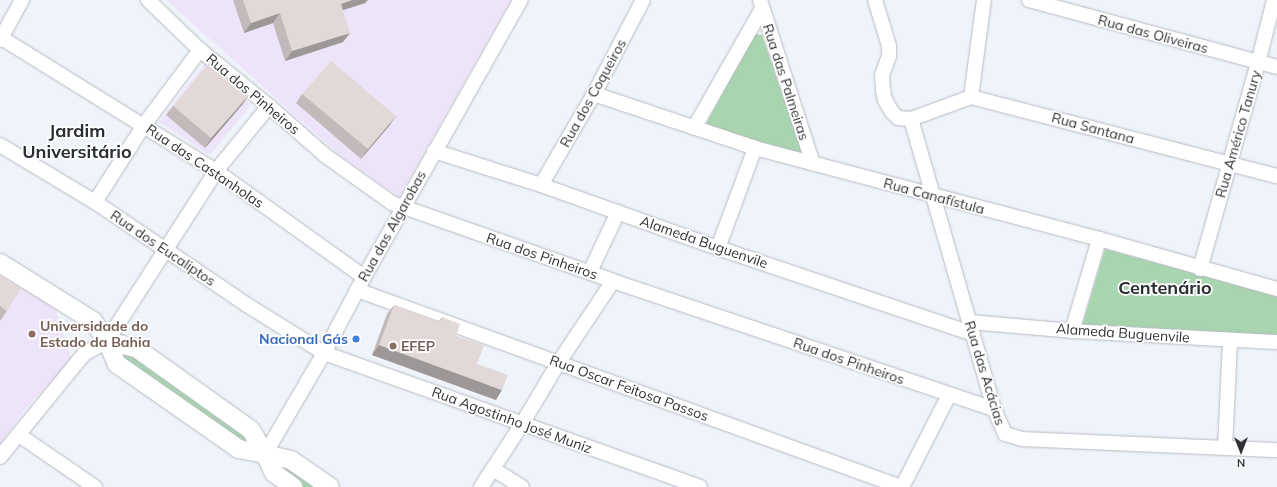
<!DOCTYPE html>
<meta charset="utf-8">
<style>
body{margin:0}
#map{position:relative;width:1277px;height:487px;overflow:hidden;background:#eff3fa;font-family:Mulish,sans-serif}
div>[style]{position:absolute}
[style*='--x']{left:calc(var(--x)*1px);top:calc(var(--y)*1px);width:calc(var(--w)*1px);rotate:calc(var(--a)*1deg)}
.education>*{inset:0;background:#ede4f9}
.green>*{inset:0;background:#a8d5af}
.roads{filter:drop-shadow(0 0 1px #b8bbc2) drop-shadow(0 0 1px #b8bbc2)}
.minor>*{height:14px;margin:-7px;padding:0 7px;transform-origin:7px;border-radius:7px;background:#fff}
.major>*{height:18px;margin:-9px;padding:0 9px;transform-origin:9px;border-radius:9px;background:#fff}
.wall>*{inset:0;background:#c2baba}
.shaded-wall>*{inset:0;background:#9e9797}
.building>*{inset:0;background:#e2d8d8}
.dots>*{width:11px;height:11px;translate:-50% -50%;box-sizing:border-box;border:2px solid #fff;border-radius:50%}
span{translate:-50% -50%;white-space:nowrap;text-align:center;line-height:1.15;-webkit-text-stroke:3.5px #fff;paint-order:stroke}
.street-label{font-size:14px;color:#303134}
.education-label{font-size:14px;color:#785e54;font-weight:700}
.left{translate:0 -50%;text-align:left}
.shop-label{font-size:14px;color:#366cbe;font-weight:700}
.right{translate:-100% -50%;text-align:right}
.district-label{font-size:18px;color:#2a2d32;font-weight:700}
.north{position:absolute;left:1221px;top:431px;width:40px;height:40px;-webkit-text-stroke:3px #fff;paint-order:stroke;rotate:180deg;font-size:11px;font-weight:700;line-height:16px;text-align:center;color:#303134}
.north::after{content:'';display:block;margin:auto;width:14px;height:18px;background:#303134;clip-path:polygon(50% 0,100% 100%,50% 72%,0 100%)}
</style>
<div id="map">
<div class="education">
<div style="clip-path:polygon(166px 0,511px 0,399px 197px,342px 157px)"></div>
<div style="clip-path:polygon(205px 63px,251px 105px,210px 155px,159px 122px)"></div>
<div style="clip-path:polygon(0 274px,55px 308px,72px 360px,25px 409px,0 444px)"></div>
</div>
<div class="green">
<div style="clip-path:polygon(755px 34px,762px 35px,802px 151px,798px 155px,705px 126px)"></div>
<div style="clip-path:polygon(1105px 249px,1277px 296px,1277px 336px,1082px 326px)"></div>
<div style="clip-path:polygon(129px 349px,251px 436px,244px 448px,121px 362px,123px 350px)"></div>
<div style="clip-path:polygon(279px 459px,324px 487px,295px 487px,274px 462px)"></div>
</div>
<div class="roads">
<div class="minor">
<div style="--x:148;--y:0;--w:72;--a:43.9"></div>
<div style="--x:200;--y:50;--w:89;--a:39.1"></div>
<div style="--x:269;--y:106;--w:76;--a:41.3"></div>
<div style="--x:326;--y:156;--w:81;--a:35.5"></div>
<div style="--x:392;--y:203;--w:234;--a:19.4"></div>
<div style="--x:613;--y:281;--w:402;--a:18.6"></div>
<div style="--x:760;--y:0;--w:172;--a:72.1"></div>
<div style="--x:875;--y:0;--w:48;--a:73.1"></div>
<div style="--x:889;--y:46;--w:10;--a:90"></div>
<div style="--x:889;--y:56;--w:20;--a:110"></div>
<div style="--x:882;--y:75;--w:15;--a:86"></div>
<div style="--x:883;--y:90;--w:10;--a:79"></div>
<div style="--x:885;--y:100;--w:14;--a:60"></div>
<div style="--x:892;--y:112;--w:8;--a:45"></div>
<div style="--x:898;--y:118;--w:13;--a:4"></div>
<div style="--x:911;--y:119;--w:64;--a:-20.1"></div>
<div style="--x:971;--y:97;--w:316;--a:14.5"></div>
<div style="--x:1029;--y:0;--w:257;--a:15.1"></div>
<div style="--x:0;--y:37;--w:254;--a:31.8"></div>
<div style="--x:216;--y:171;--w:182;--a:35.6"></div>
<div style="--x:0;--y:40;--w:46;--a:-61.2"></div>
<div style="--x:594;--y:94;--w:170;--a:18.5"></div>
<div style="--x:755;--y:148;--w:356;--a:14.8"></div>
<div style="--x:1099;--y:239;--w:185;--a:15.7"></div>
<div style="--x:971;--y:97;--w:98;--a:-82.4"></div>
<div style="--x:911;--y:119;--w:302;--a:74"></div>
<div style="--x:994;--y:409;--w:27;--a:66"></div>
<div style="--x:1005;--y:434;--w:18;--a:16"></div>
<div style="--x:1022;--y:439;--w:255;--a:2.5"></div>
<div style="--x:694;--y:128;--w:137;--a:-60.3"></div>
<div style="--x:0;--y:145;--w:111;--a:31"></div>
<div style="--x:95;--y:202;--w:184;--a:34.1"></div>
<div style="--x:247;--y:305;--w:91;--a:31.9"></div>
<div style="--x:324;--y:353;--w:399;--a:19.6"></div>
<div style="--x:434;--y:151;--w:112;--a:17.6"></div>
<div style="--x:541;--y:185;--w:188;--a:19.6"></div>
<div style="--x:718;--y:248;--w:269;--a:18.6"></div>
<div style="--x:541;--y:185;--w:105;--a:-59.8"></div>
<div style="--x:594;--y:94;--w:106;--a:-62.5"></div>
<div style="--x:95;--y:202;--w:91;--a:-57.5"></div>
<div style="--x:144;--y:125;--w:94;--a:-53.3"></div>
<div style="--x:718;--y:248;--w:107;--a:-69.7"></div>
<div style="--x:1200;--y:269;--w:214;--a:-74.3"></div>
<div style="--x:1258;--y:63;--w:65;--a:-75.7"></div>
<div style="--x:590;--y:272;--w:66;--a:-65"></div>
<div style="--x:357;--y:290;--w:579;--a:19.91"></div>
<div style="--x:970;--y:322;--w:102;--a:5"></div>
<div style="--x:1072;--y:331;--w:205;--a:3.1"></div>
<div style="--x:1072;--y:331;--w:96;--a:-73.6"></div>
<div style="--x:19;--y:435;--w:92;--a:34.4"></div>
<div style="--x:1225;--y:448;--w:108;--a:-87.3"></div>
<div style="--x:265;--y:454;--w:117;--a:-59.7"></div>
<div style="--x:324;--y:353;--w:86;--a:-62.2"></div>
<div style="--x:364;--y:277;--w:318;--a:-60.5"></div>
<div style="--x:0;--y:457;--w:133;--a:-50.8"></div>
<div style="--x:84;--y:354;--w:26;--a:-29"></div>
<div style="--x:107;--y:341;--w:202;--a:-57.3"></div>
<div style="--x:216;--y:171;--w:84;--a:-50.8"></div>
<div style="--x:493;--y:469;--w:34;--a:32"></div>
<div style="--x:481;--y:487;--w:75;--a:-56.9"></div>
<div style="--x:522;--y:424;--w:72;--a:-59.2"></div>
<div style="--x:559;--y:362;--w:97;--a:-56.3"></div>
<div style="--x:902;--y:487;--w:103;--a:-62.9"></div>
</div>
<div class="major">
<div style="--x:0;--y:263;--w:110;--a:31.9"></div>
<div style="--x:93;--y:321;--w:24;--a:55"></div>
<div style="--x:107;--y:341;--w:25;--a:67"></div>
<div style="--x:117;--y:364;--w:149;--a:34.9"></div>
<div style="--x:239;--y:449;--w:26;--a:11"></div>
<div style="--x:265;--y:454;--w:21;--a:65"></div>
<div style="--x:274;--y:473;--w:24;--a:36"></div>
<div style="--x:107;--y:341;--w:30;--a:14"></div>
<div style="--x:136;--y:348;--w:141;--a:35.5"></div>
<div style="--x:251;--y:430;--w:28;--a:60"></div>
<div style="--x:265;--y:454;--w:27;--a:13"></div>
<div style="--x:291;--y:460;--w:47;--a:34.7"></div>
</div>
</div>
<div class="wall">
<div style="clip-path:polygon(233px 0,368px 0,365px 3px,343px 10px,343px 42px,285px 61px,273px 23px,244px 33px)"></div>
<div style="clip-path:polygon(302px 94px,396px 116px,389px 126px,361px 159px,296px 103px)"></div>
<div style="clip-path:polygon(249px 95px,242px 105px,205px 148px,166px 115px,173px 106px)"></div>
<div style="clip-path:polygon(0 275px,7px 311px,0 321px)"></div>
<div style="clip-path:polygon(394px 305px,439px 321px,442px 317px,477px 364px,496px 400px,372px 355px,387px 314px)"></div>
</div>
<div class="shaded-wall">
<div style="clip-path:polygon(352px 0,368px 0,365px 3px,334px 13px,341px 4px)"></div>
<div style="clip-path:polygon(280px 13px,273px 23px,244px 33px,251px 23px)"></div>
<div style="clip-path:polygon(350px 33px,343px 42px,285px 61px,292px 51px)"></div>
<div style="clip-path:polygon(249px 95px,242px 105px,205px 148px,211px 138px)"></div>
<div style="clip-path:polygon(396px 116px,389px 126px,361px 159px,368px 149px)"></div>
<div style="clip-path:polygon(379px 345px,502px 390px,496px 400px,372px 355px)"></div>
</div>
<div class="building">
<div style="clip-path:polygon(243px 0,352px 0,341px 4px,350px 33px,292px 51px,280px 13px,251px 23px)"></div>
<div style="clip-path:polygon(331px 61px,396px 116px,368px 149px,302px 94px)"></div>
<div style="clip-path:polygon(210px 62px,249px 95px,211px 138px,173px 106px)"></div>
<div style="clip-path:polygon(0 275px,21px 288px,7px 311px,0 306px)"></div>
<div style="clip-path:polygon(394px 305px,440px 322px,442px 317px,460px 324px,456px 336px,484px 345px,477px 364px,508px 375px,502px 390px,379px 345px)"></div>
</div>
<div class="dots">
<div style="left:32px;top:334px;background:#8d6e63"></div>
<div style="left:356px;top:339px;background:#3f7fe0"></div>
<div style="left:393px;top:346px;background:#8d6e63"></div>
</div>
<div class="street-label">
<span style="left:1153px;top:34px;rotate:15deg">Rua das Oliveiras</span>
<span style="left:786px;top:82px;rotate:72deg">Rua das Palmeiras</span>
<span style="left:593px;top:93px;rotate:-61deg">Rua dos Coqueiros</span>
<span style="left:253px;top:94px;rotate:40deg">Rua dos Pinheiros</span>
<span style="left:1093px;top:128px;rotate:15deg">Rua Santana</span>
<span style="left:1238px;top:134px;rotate:-74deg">Rua Américo Tanury</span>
<span style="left:205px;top:166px;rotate:34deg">Rua das Castanholas</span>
<span style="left:934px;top:196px;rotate:15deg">Rua Canafístula</span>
<span style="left:392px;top:226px;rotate:-61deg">Rua das Algarobas</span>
<span style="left:704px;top:242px;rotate:19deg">Alameda Buguenvile</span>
<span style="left:163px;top:248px;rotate:34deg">Rua dos Eucaliptos</span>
<span style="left:542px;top:256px;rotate:19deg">Rua dos Pinheiros</span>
<span style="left:1123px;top:333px;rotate:4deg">Alameda Buguenvile</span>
<span style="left:849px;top:361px;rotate:19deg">Rua dos Pinheiros</span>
<span style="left:985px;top:373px;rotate:73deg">Rua das Acácias</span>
<span style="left:629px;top:388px;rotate:20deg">Rua Oscar Feitosa Passos</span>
<span style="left:512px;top:420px;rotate:20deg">Rua Agostinho José Muniz</span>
</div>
<div class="education-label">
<span class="left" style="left:40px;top:334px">Universidade do<br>Estado da Bahia</span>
<span class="left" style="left:401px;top:346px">EFEP</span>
</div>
<div class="shop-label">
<span class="right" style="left:348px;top:339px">Nacional Gás</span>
</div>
<div class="district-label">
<span style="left:77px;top:142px">Jardim<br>Universitário</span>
<span style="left:1165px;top:288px">Centenário</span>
</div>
<div class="north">N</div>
</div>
